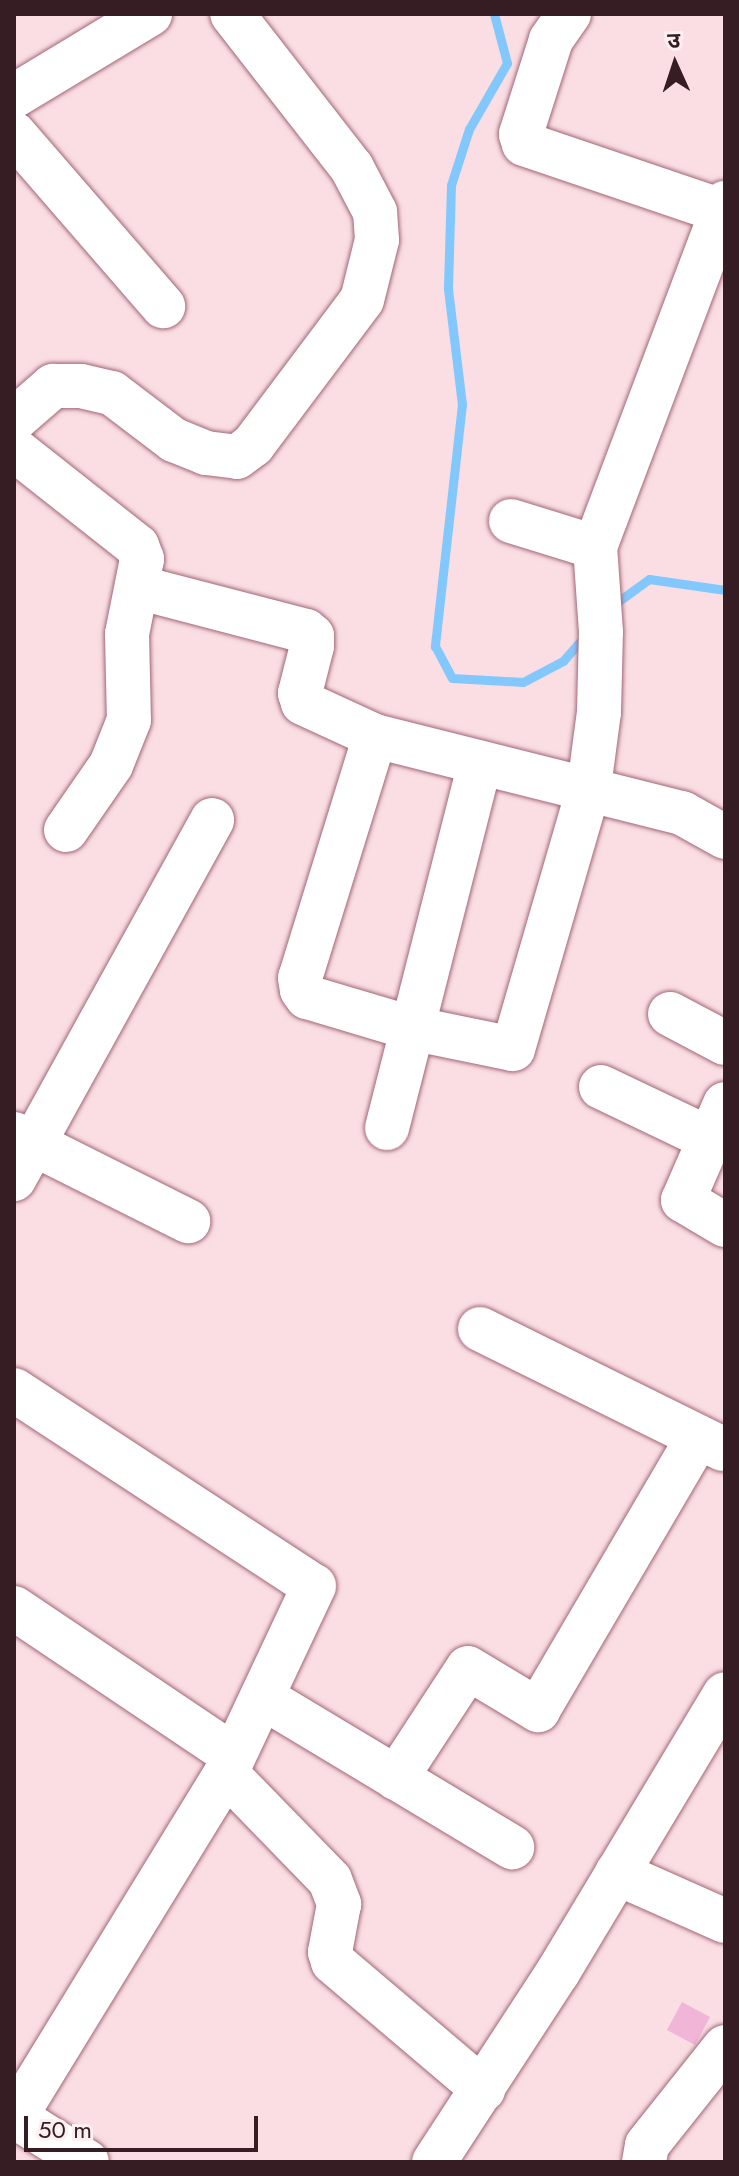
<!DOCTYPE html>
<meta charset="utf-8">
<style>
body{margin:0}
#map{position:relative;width:739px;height:2176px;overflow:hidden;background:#fadee4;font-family:Jost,"Noto Sans Devanagari",sans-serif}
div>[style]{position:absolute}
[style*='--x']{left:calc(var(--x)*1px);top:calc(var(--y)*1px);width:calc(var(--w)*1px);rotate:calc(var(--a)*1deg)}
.stream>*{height:9px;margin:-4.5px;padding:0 4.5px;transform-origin:4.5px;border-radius:4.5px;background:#83c8fd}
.building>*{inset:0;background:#f0b5d7}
.roads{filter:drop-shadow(0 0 2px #a36675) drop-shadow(0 0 2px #a36675)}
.minor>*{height:44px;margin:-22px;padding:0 22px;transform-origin:22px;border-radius:22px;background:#fff}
span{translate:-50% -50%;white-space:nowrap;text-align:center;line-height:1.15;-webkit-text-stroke:6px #feeff2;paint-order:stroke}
.frame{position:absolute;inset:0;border:16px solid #361d24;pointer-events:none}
.north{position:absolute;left:635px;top:24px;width:80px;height:80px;-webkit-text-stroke:6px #feeff2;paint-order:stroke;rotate:357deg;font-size:22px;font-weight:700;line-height:32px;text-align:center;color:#361d24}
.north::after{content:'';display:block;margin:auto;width:28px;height:36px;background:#361d24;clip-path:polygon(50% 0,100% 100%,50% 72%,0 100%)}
.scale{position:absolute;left:24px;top:2116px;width:234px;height:36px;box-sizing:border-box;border:4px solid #361d24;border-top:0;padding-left:10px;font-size:24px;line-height:28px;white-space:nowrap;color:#361d24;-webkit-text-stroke:6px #feeff2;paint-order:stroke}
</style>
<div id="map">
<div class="stream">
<div style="--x:494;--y:14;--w:51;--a:75.1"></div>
<div style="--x:507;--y:63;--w:76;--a:119.9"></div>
<div style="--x:469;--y:129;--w:59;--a:107.8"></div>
<div style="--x:451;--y:185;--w:104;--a:91.7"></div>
<div style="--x:448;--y:289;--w:116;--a:83.1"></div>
<div style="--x:462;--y:404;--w:244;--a:96.4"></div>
<div style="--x:435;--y:646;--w:36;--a:62"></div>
<div style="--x:452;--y:678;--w:71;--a:3.2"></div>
<div style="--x:523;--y:682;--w:45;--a:-27.7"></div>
<div style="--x:563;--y:661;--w:35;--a:-49"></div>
<div style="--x:612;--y:606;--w:46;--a:-36.1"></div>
<div style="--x:649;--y:579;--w:77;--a:8.2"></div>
</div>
<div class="building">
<div style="clip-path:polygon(682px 2002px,710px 2017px,695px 2045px,667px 2030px)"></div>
</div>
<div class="roads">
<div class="minor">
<div style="--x:569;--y:14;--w:32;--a:125"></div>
<div style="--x:551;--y:40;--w:99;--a:107.7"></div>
<div style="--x:521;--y:134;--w:10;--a:73"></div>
<div style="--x:524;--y:144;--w:209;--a:18.7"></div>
<div style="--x:14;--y:96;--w:159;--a:-31.1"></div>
<div style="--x:14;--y:134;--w:228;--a:49.1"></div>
<div style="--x:14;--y:420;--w:52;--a:-41.1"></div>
<div style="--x:53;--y:386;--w:28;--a:0"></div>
<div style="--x:81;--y:386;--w:32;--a:13"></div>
<div style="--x:112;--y:393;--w:78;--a:37.2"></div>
<div style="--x:174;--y:440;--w:35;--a:22"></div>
<div style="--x:206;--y:453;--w:31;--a:7"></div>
<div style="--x:237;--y:457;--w:20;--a:-37"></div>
<div style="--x:253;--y:445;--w:181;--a:-53.1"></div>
<div style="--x:362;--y:300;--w:62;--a:-76"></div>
<div style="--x:377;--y:240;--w:28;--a:-94"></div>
<div style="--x:375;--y:212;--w:50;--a:-117.6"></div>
<div style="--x:352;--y:168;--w:195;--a:-127.9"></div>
<div style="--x:14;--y:449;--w:157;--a:38.3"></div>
<div style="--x:137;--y:546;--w:14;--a:69"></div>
<div style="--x:142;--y:559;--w:76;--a:101.3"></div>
<div style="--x:127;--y:634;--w:86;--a:88.7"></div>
<div style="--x:129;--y:720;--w:48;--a:111.8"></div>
<div style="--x:111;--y:765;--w:79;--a:124.7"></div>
<div style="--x:511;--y:521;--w:88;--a:17.2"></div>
<div style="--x:137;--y:587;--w:175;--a:14.6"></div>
<div style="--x:306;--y:631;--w:8;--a:40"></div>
<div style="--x:312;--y:636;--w:10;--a:90"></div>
<div style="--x:312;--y:646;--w:49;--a:104.3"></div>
<div style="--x:300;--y:693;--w:10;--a:73"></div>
<div style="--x:303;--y:703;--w:79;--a:24.6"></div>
<div style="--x:375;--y:736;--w:317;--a:14.1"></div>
<div style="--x:682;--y:813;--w:49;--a:29.2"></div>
<div style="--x:375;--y:736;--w:253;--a:107.2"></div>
<div style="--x:300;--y:978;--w:12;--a:81"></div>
<div style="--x:302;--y:990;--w:9;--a:54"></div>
<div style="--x:307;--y:997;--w:109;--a:16.6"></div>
<div style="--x:411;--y:1028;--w:104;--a:11.6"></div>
<div style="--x:513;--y:1049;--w:273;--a:-73.8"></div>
<div style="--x:589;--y:787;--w:76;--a:-82.4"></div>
<div style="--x:599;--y:712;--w:80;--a:-88.6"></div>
<div style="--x:601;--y:632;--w:85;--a:-94"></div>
<div style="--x:595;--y:547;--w:368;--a:-69.3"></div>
<div style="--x:670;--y:1014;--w:62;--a:27.8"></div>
<div style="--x:601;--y:1087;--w:121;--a:25.5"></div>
<div style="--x:725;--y:1104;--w:105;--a:113.6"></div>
<div style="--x:683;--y:1200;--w:49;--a:30.8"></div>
<div style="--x:387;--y:1128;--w:377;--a:-75.7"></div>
<div style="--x:14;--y:1134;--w:195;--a:26.6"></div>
<div style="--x:14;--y:1179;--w:410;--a:-61.1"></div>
<div style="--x:480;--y:1329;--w:271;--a:26.3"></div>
<div style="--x:14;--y:1390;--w:358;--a:33.2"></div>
<div style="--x:314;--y:1586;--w:207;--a:115.2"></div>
<div style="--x:226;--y:1773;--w:404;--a:121.5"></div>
<div style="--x:14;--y:1608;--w:265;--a:33.9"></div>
<div style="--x:262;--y:1697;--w:292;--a:31"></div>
<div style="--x:226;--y:1773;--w:149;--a:45.8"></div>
<div style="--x:330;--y:1880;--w:26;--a:69"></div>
<div style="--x:339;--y:1904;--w:49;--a:100.6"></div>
<div style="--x:330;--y:1952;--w:10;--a:73"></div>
<div style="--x:333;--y:1962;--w:197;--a:40.3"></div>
<div style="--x:396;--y:1778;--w:131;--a:-56.8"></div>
<div style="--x:468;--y:1668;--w:82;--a:31"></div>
<div style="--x:538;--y:1710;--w:314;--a:-59.6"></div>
<div style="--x:617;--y:1873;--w:118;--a:24"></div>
<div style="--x:14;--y:2116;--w:86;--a:32.2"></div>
<div style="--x:434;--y:2162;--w:227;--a:-56.9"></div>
<div style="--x:558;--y:1972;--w:324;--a:-59"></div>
<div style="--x:644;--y:2162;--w:17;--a:-80"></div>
<div style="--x:647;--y:2145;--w:125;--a:-51.5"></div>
</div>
</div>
<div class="frame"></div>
<div class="north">उ</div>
<div class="scale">50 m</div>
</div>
